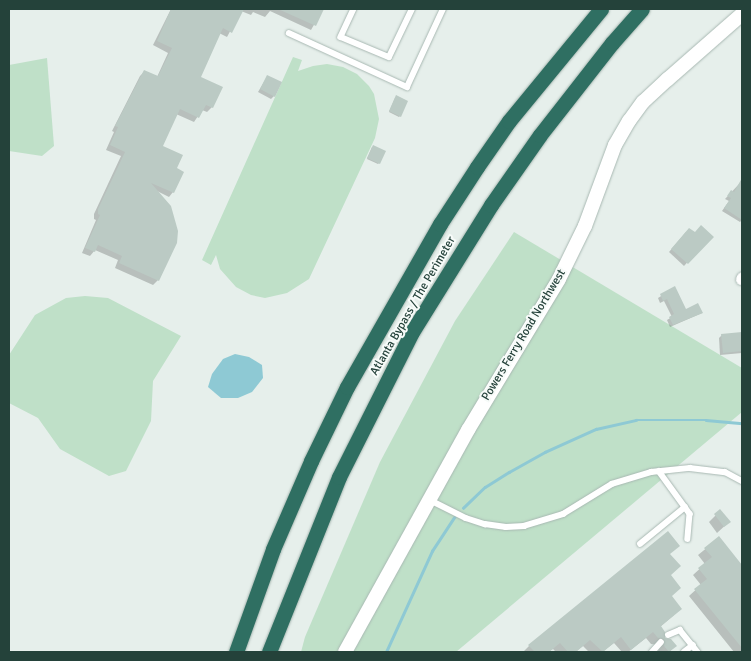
<!DOCTYPE html>
<style>
body{margin:0}
#map{position:relative;width:751px;height:661px;overflow:hidden;background:#e6efeb;font-family:Signika,sans-serif}
div>[style]{position:absolute}
[style*='--x']{left:calc(var(--x)*1px);top:calc(var(--y)*1px);width:calc(var(--w)*1px);rotate:calc(var(--a)*1deg)}
.green>*{inset:0;background:#bfe0c8}
.water>*{inset:0;background:#8ec9d4}
.shadow>*{inset:0;background:#0003}
.stream>*{height:2.5px;margin:-1.25px;padding:0 1.25px;transform-origin:1.25px;border-radius:1.25px;background:#8ec9d4}
.building>*{inset:0;background:#bbcac4}
.roads{filter:drop-shadow(0 0 1px #a8b8b2) drop-shadow(0 0 1px #a8b8b2)}
.service>*{height:5.5px;margin:-2.75px;padding:0 2.75px;transform-origin:2.75px;border-radius:2.75px;background:#fff}
.minor>*{height:11px;margin:-5.5px;padding:0 5.5px;transform-origin:5.5px;border-radius:5.5px;background:#fff}
.tertiary>*{height:14px;margin:-7px;padding:0 7px;transform-origin:7px;border-radius:7px;background:#fff}
.motorway>*{height:15px;margin:-7.5px;padding:0 7.5px;transform-origin:7.5px;border-radius:7.5px;background:#2f6f62}
span{translate:-50% -50%;white-space:nowrap;text-align:center;line-height:1.15;-webkit-text-stroke:4px #f7fbf9;paint-order:stroke}
.street-label{font-size:12px;color:#24423a}
.frame{position:absolute;inset:0;border:10px solid #24423a;pointer-events:none}
</style>
<div id="map">
<div class="green">
<div style="clip-path:polygon(293px 57px,302px 60px,298px 71px,313px 66px,327px 64px,343px 67px,357px 74px,369px 86px,374px 94px,379px 119px,375px 138px,309px 279px,287px 293px,265px 298px,251px 295px,236px 287px,220px 269px,216px 255px,211px 265px,202px 260px)"></div>
<div style="clip-path:polygon(47px 58px,54px 146px,42px 156px,9px 151px,9px 65px)"></div>
<div style="clip-path:polygon(514px 232px,742px 368px,742px 412px,456px 652px,301px 652px,305px 637px,380px 462px,455px 321px)"></div>
<div style="clip-path:polygon(85px 296px,108px 298px,181px 336px,153px 381px,151px 421px,126px 471px,109px 476px,60px 449px,38px 418px,9px 403px,9px 355px,35px 315px,66px 298px)"></div>
</div>
<div class="water">
<div style="clip-path:polygon(235px 354px,249px 357px,262px 365px,263px 378px,252px 392px,238px 398px,221px 398px,208px 387px,212px 374px,223px 359px)"></div>
</div>
<div class="shadow">
<div style="clip-path:polygon(171px 9px,323px 9px,311px 30px,270px 11px,265px 17px,253px 12px,251px 15px,241px 11px,227px 37px,219px 33px,199px 77px,212px 107px,207px 112px,202px 110px,194px 122px,176px 114px,161px 146px,175px 169px,173px 192px,169px 197px,157px 191px,158px 280px,153px 285px,115px 268px,118px 260px,95px 250px,90px 256px,82px 253px,96px 220px,94px 219px,94px 214px,121px 156px,106px 150px,114px 132px,112px 131px,140px 76px,144px 72px,157px 77px,168px 53px,153px 45px)"></div>
<div style="clip-path:polygon(267px 77px,274px 96px,271px 99px,258px 92px)"></div>
<div style="clip-path:polygon(395px 98px,400px 116px,399px 117px,389px 112px)"></div>
<div style="clip-path:polygon(372px 147px,379px 163px,378px 164px,367px 159px)"></div>
<div style="clip-path:polygon(740px 183px,742px 185px,742px 220px,740px 222px,722px 211px,729px 201px,725px 199px)"></div>
<div style="clip-path:polygon(686px 232px,702px 246px,684px 266px,669px 252px)"></div>
<div style="clip-path:polygon(674px 288px,686px 311px,702px 313px,670px 327px,667px 320px,672px 317px,664px 301px,660px 303px,658px 298px)"></div>
<div style="clip-path:polygon(742px 333px,742px 353px,720px 355px,719px 338px,722px 335px)"></div>
<div style="clip-path:polygon(720px 511px,729px 522px,717px 533px,709px 522px)"></div>
<div style="clip-path:polygon(719px 538px,742px 567px,742px 652px,734px 652px,689px 596px,701px 585px,693px 575px,705px 564px,698px 555px)"></div>
<div style="clip-path:polygon(669px 554px,670px 597px,674px 615px,660px 627px,664px 632px,664px 640px,670px 640px,675px 646px,669px 652px,658px 652px,659px 645px,651px 644px,646px 638px,628px 652px,622px 652px,614px 643px,602px 652px,589px 652px,583px 646px,575px 652px,556px 652px,553px 649px,548px 652px,523px 652px,529px 646px)"></div>
</div>
<div class="stream">
<div style="--x:463;--y:508;--w:30;--a:-44"></div>
<div style="--x:485;--y:487;--w:28;--a:-32"></div>
<div style="--x:509;--y:472;--w:41;--a:-29.1"></div>
<div style="--x:545;--y:452;--w:56;--a:-24.3"></div>
<div style="--x:596;--y:429;--w:41;--a:-12.7"></div>
<div style="--x:636;--y:420;--w:70;--a:0"></div>
<div style="--x:706;--y:420;--w:36;--a:5"></div>
<div style="--x:386;--y:652;--w:111;--a:-65.5"></div>
<div style="--x:432;--y:551;--w:42;--a:-56.7"></div>
</div>
<div class="building">
<div style="clip-path:polygon(171px 9px,244px 9px,232px 33px,223px 28px,201px 77px,223px 87px,213px 108px,206px 105px,199px 118px,180px 109px,163px 146px,183px 155px,177px 168px,184px 172px,174px 193px,151px 183px,171px 206px,178px 231px,177px 243px,159px 281px,119px 263px,122px 256px,98px 245px,95px 252px,85px 248px,100px 215px,98px 214px,98px 209px,125px 152px,110px 145px,118px 127px,115px 126px,144px 70px,158px 76px,172px 48px,157px 41px)"></div>
<div style="clip-path:polygon(278px 9px,324px 9px,316px 26px)"></div>
<div style="clip-path:polygon(267px 75px,282px 82px,275px 97px,260px 89px)"></div>
<div style="clip-path:polygon(396px 95px,408px 101px,401px 117px,389px 111px)"></div>
<div style="clip-path:polygon(373px 145px,386px 151px,380px 164px,367px 158px)"></div>
<div style="clip-path:polygon(742px 178px,742px 220px,724px 208px,731px 198px,727px 196px,731px 190px,734px 192px)"></div>
<div style="clip-path:polygon(701px 225px,714px 237px,688px 264px,671px 249px,689px 228px,695px 232px)"></div>
<div style="clip-path:polygon(675px 286px,686px 309px,698px 303px,703px 313px,673px 325px,669px 317px,674px 314px,667px 299px,663px 301px,660px 294px)"></div>
<div style="clip-path:polygon(742px 332px,742px 351px,723px 353px,721px 334px)"></div>
<div style="clip-path:polygon(720px 509px,731px 522px,724px 527px,714px 514px)"></div>
<div style="clip-path:polygon(668px 531px,680px 546px,670px 554px,681px 566px,671px 575px,681px 588px,672px 596px,682px 609px,661px 626px,665px 632px,665px 638px,671px 639px,677px 646px,669px 652px,664px 646px,664px 639px,658px 638px,653px 632px,631px 650px,621px 637px,603px 652px,590px 640px,576px 652px,568px 652px,560px 643px,549px 652px,535px 652px,528px 645px)"></div>
<div style="clip-path:polygon(719px 536px,742px 565px,742px 648px,694px 589px,707px 579px,698px 568px,712px 557px,704px 548px)"></div>
</div>
<div class="roads">
<div class="service">
<div style="--x:354;--y:9;--w:31;--a:115"></div>
<div style="--x:341;--y:37;--w:52;--a:22.6"></div>
<div style="--x:389;--y:57;--w:53;--a:-64.4"></div>
<div style="--x:289;--y:33;--w:130;--a:24.6"></div>
<div style="--x:407;--y:87;--w:86;--a:-65.2"></div>
<div style="--x:659;--y:471;--w:53;--a:54.2"></div>
<div style="--x:690;--y:514;--w:25;--a:95"></div>
<div style="--x:430;--y:500;--w:40;--a:26.6"></div>
<div style="--x:466;--y:518;--w:20;--a:18"></div>
<div style="--x:485;--y:524;--w:21;--a:8"></div>
<div style="--x:506;--y:527;--w:18;--a:-3"></div>
<div style="--x:524;--y:526;--w:41;--a:-17.1"></div>
<div style="--x:563;--y:514;--w:57;--a:-31.5"></div>
<div style="--x:612;--y:484;--w:41;--a:-17.1"></div>
<div style="--x:651;--y:472;--w:39;--a:-6"></div>
<div style="--x:690;--y:468;--w:35;--a:7"></div>
<div style="--x:725;--y:472;--w:19;--a:28"></div>
<div style="--x:640;--y:544;--w:58;--a:-39.4"></div>
<div style="--x:668;--y:635;--w:13;--a:-23"></div>
<div style="--x:680;--y:630;--w:28;--a:51"></div>
<div style="--x:652;--y:652;--w:13;--a:-48"></div>
<div style="--x:684;--y:652;--w:11;--a:-38"></div>
</div>
<div class="minor">
<div style="--x:741;--y:279;--w:2;--a:-63"></div>
</div>
<div class="tertiary">
<div style="--x:345;--y:652;--w:254;--a:-61"></div>
<div style="--x:468;--y:430;--w:176;--a:-58.9"></div>
<div style="--x:559;--y:279;--w:59;--a:-63.9"></div>
<div style="--x:585;--y:226;--w:86;--a:-69.7"></div>
<div style="--x:615;--y:145;--w:28;--a:-60"></div>
<div style="--x:629;--y:121;--w:24;--a:-54"></div>
<div style="--x:643;--y:102;--w:34;--a:-43"></div>
<div style="--x:668;--y:79;--w:98;--a:-41.3"></div>
</div>
<div class="motorway">
<div style="--x:236;--y:652;--w:109;--a:-70.2"></div>
<div style="--x:273;--y:549;--w:96;--a:-66.6"></div>
<div style="--x:311;--y:461;--w:82;--a:-64.1"></div>
<div style="--x:347;--y:387;--w:188;--a:-60.3"></div>
<div style="--x:440;--y:224;--w:68;--a:-57"></div>
<div style="--x:477;--y:167;--w:56;--a:-55.2"></div>
<div style="--x:509;--y:121;--w:145;--a:-50.6"></div>
<div style="--x:269;--y:652;--w:188;--a:-68.2"></div>
<div style="--x:339;--y:477;--w:162;--a:-63.3"></div>
<div style="--x:412;--y:332;--w:150;--a:-58.1"></div>
<div style="--x:491;--y:205;--w:85;--a:-55"></div>
<div style="--x:540;--y:135;--w:117;--a:-52"></div>
<div style="--x:612;--y:43;--w:45;--a:-48.6"></div>
</div>
</div>
<div class="street-label">
<span style="left:413px;top:306px;rotate:-60deg">Atlanta Bypass / The Perimeter</span>
<span style="left:524px;top:335px;rotate:-59deg">Powers Ferry Road Northwest</span>
</div>
<div class="frame"></div>
</div>
